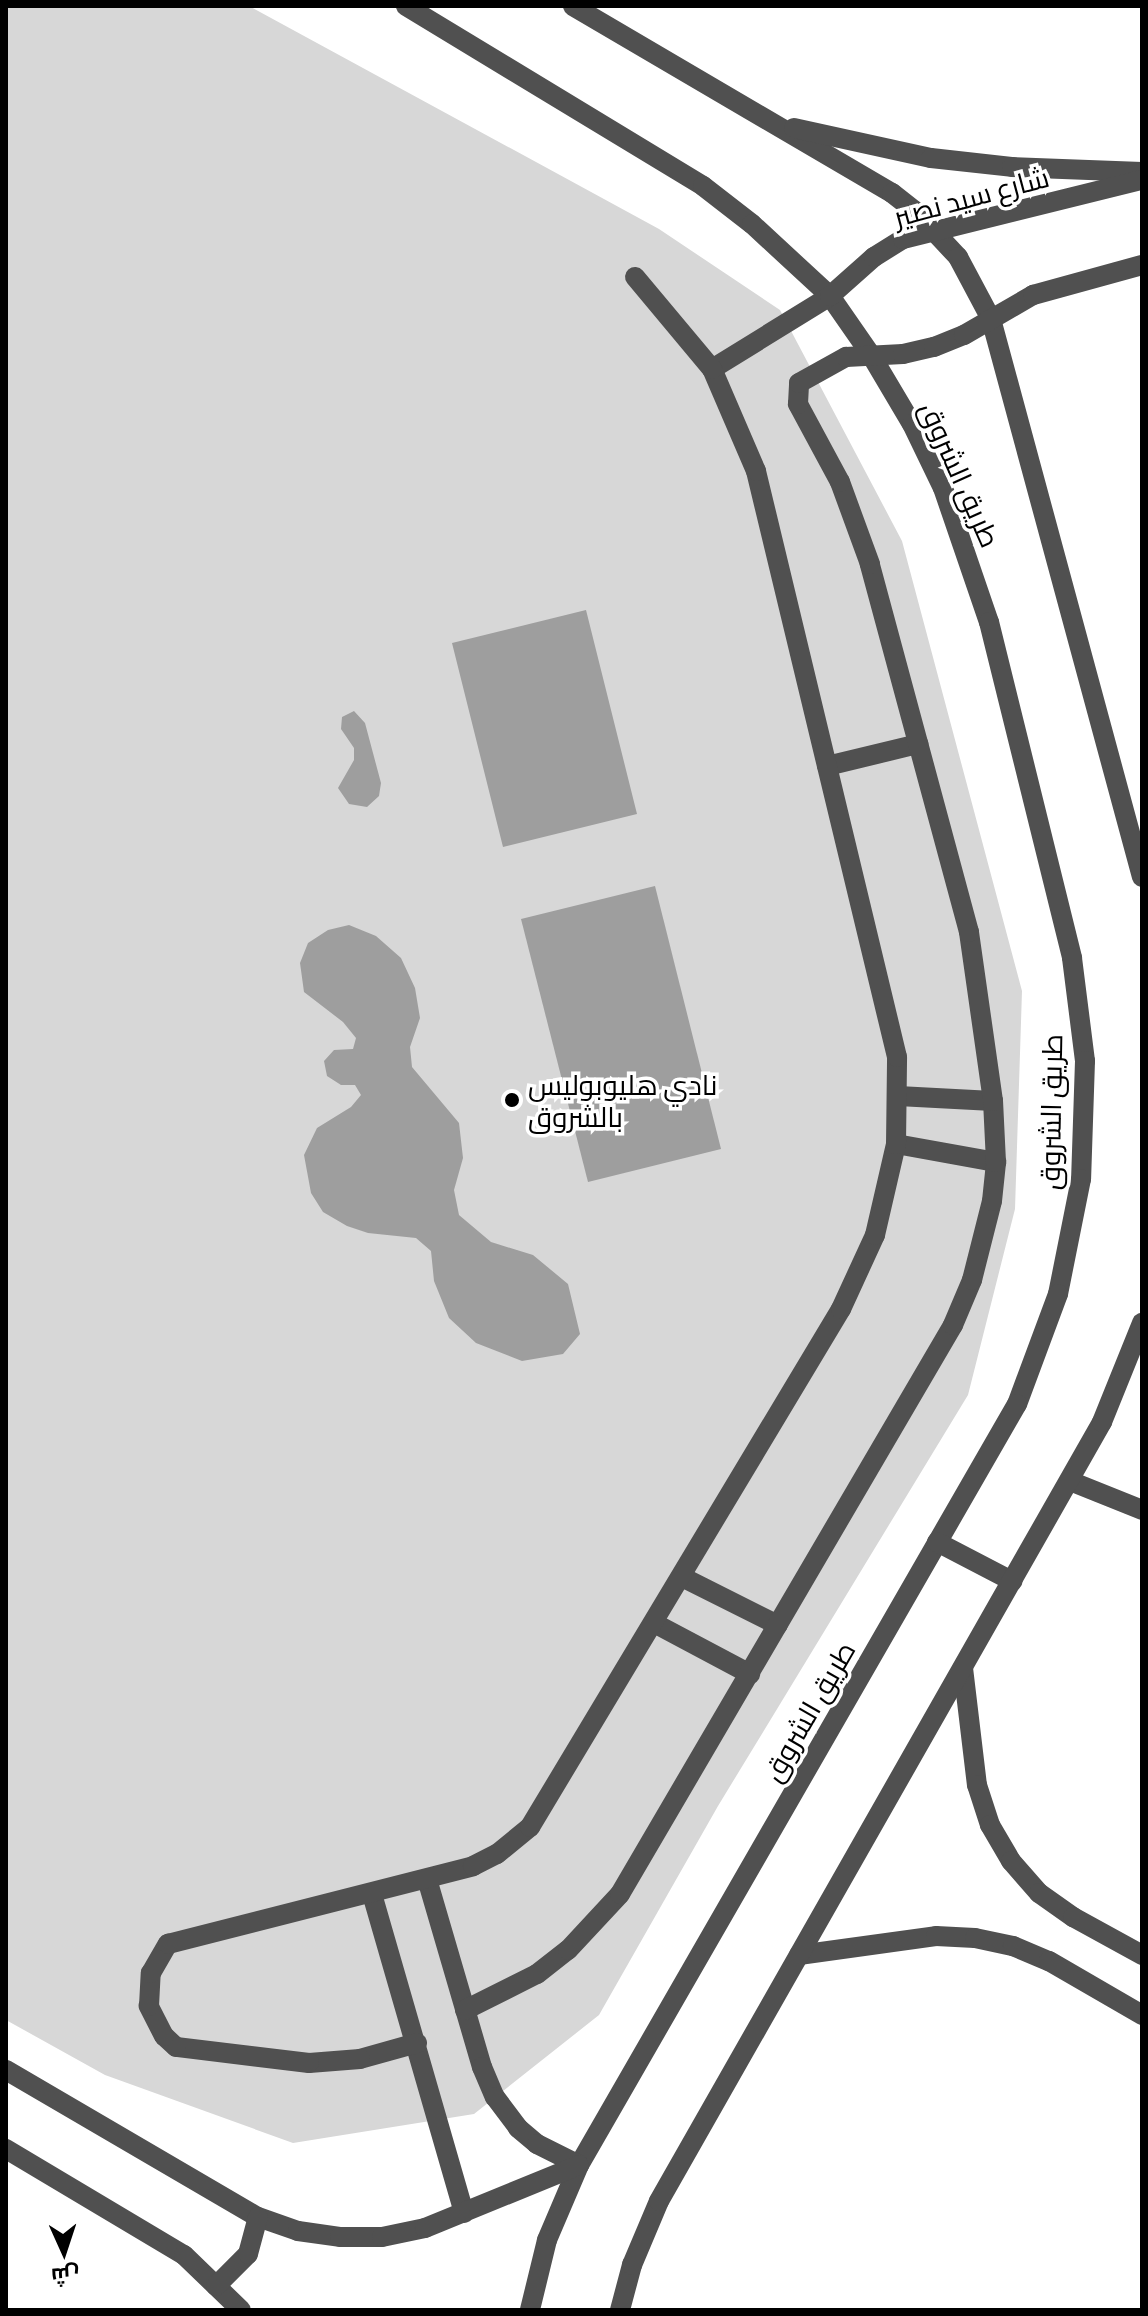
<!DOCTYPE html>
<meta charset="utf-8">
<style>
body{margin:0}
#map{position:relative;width:1148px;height:2316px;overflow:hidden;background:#fff;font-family:Commissioner,Cairo,sans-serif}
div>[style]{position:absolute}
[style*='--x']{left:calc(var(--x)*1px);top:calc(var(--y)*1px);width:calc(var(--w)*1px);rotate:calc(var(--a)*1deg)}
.green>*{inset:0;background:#d7d7d7}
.water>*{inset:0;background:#9e9e9e}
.minor>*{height:20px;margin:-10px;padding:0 10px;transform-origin:10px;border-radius:10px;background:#505050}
.dots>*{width:22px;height:22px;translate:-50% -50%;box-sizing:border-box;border:4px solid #fff;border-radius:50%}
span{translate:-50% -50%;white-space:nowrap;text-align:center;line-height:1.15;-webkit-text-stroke:7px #fff;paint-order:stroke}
.street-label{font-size:28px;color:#000}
.poi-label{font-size:28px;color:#000}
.left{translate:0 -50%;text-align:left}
.frame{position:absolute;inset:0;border:8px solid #000;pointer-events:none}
.north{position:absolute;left:24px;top:2212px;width:80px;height:80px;-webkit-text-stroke:6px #fff;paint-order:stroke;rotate:177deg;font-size:22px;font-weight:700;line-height:32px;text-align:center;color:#000}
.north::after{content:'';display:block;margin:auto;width:28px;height:36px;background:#000;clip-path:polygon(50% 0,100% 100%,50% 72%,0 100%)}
</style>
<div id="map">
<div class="green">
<div style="clip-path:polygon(6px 6px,249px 6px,659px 229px,780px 310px,902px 541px,1022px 991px,1015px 1209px,968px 1395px,718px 1806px,599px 2015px,474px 2114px,293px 2143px,105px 2075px,6px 2020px)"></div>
</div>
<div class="water">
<div style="clip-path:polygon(586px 610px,637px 814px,503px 847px,452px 643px)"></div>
<div style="clip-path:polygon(354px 711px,365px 723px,381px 783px,379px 796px,367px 807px,349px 804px,338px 788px,354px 760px,354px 748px,341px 729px,342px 717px)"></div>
<div style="clip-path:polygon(655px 886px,721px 1149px,588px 1182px,521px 919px)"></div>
<div style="clip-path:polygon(349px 925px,376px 936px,401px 958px,415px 988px,420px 1018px,410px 1047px,412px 1067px,459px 1123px,463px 1158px,454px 1190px,459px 1215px,491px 1242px,533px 1255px,568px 1284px,580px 1334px,563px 1354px,522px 1361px,476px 1343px,449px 1318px,434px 1281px,431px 1251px,416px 1238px,368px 1233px,347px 1226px,323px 1212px,311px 1193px,304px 1155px,317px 1128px,351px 1107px,361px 1095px,355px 1085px,341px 1085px,327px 1076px,324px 1061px,334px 1050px,353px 1049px,356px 1038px,343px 1022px,304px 992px,300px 963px,308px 943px,328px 930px)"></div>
</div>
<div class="minor">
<div style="--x:406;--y:6;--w:347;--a:31.2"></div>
<div style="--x:703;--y:186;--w:62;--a:37.8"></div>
<div style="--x:752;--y:224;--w:106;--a:42.7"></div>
<div style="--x:830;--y:296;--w:72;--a:55.2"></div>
<div style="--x:871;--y:355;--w:80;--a:59.3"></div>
<div style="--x:912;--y:424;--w:71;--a:64.2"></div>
<div style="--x:943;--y:488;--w:142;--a:71.1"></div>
<div style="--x:989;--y:622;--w:346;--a:76.1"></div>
<div style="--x:1072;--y:958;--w:104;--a:82.8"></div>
<div style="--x:1085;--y:1061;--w:118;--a:91.9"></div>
<div style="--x:1081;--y:1179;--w:117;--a:101.3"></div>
<div style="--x:1058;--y:1294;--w:117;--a:110.4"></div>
<div style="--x:1017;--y:1404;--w:878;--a:119.92"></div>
<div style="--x:579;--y:2165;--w:82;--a:113.1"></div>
<div style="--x:547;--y:2240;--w:72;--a:103.7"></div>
<div style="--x:573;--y:6;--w:370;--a:30.4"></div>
<div style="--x:892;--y:193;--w:29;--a:38"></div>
<div style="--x:915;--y:211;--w:63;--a:46.9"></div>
<div style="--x:958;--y:257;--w:70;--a:62"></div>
<div style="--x:991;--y:319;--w:578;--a:74.86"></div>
<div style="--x:794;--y:128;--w:140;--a:12.4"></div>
<div style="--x:931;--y:158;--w:81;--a:6.3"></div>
<div style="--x:1012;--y:167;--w:130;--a:2.2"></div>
<div style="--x:712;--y:369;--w:139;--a:-31.7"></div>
<div style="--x:830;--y:296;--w:59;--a:-41.6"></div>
<div style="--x:874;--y:257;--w:34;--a:-32"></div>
<div style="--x:903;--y:239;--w:246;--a:-13.9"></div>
<div style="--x:827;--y:766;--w:94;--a:-13.6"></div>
<div style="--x:898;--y:1096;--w:95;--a:3"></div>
<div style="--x:896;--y:1144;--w:102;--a:10.2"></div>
<div style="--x:1070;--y:1481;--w:78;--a:21.9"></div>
<div style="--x:937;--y:1542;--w:85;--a:27.5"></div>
<div style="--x:682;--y:1577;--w:107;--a:26.6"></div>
<div style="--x:654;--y:1623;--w:109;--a:28"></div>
<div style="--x:963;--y:1668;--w:118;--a:83.2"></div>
<div style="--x:977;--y:1785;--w:42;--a:72"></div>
<div style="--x:990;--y:1825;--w:42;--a:59.7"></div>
<div style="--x:1011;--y:1861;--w:43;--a:48.8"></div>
<div style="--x:1039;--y:1893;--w:42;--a:35.2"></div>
<div style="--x:1073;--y:1917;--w:79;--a:28.8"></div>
<div style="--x:427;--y:1879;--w:196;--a:73.7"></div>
<div style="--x:482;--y:2067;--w:33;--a:67"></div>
<div style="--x:495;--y:2097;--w:39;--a:53"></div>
<div style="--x:518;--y:2128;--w:25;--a:40"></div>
<div style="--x:537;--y:2144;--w:47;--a:26.6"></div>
<div style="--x:372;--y:1894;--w:332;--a:73.9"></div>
<div style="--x:799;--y:1955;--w:138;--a:-7.9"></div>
<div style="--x:936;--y:1936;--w:39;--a:3"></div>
<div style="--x:975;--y:1938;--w:39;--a:12"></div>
<div style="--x:1013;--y:1946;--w:39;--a:23"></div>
<div style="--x:1049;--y:1961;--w:108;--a:30.1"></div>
<div style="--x:465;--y:2010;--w:80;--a:-26.6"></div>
<div style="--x:537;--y:1974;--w:39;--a:-38"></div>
<div style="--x:568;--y:1950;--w:76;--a:-47.1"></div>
<div style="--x:620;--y:1894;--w:659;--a:-59.66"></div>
<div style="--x:953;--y:1325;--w:49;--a:-67.1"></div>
<div style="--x:972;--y:1280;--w:81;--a:-75.8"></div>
<div style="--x:992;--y:1201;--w:39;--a:-84"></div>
<div style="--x:996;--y:1162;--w:61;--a:-92.8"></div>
<div style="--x:993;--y:1101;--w:171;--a:-98.1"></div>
<div style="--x:969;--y:932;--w:381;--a:-105.1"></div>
<div style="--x:870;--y:564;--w:87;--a:-110.1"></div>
<div style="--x:840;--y:482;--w:89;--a:-118.3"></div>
<div style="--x:798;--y:404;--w:21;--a:-87"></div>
<div style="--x:799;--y:383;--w:54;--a:-29"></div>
<div style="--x:846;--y:357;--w:57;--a:-3"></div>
<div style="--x:903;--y:354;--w:32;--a:-13"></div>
<div style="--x:934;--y:347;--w:32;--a:-22"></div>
<div style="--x:964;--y:335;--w:80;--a:-30.1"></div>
<div style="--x:1033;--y:295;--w:113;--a:-15.4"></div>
<div style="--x:417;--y:2043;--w:59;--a:164.3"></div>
<div style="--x:360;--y:2059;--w:51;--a:175.5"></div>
<div style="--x:309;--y:2063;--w:134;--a:-173.1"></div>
<div style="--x:176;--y:2047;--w:16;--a:-137"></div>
<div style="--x:164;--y:2036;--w:34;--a:-117"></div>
<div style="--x:149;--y:2006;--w:33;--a:-87"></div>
<div style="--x:151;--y:1973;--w:34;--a:-60"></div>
<div style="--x:168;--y:1944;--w:315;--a:-14.3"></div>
<div style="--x:473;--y:1866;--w:27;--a:-27"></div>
<div style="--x:497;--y:1854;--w:43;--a:-39.3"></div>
<div style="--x:530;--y:1827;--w:604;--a:-59.02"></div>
<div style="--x:841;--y:1309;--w:81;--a:-65.3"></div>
<div style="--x:875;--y:1235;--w:93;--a:-77"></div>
<div style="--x:896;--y:1144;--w:87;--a:-89.3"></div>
<div style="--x:897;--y:1057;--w:603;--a:-103.53"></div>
<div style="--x:756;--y:471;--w:111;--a:-113.3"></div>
<div style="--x:712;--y:369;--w:120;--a:-129.9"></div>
<div style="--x:6;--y:2070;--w:292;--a:30.3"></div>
<div style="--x:258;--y:2217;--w:42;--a:19.3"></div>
<div style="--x:298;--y:2231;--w:42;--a:8.1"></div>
<div style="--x:340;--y:2237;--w:42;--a:0"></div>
<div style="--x:382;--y:2237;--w:44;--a:-11.8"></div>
<div style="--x:425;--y:2228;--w:166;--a:-22.2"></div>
<div style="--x:6;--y:2149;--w:207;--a:30.8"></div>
<div style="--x:184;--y:2255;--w:79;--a:44"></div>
<div style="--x:216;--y:2286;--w:45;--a:-45"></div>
<div style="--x:248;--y:2254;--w:38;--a:-75"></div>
<div style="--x:620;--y:2310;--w:47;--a:-75.1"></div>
<div style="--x:632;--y:2265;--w:69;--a:-67.1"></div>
<div style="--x:659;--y:2201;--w:896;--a:-60.37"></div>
<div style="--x:1102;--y:1422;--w:107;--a:-68"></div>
</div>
<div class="dots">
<div style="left:512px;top:1100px;background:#000"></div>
</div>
<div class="street-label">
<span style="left:971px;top:196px;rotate:-15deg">شارع سيد نصير</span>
<span style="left:961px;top:474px;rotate:66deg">طريق الشروق</span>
<span style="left:1050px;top:1112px;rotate:-89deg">طريق الشروق</span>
<span style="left:808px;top:1711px;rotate:-60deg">طريق الشروق</span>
</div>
<div class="poi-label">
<span class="left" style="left:528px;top:1100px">نادي هليوبوليس<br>بالشروق</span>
</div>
<div class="frame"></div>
<div class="north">ش</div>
</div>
